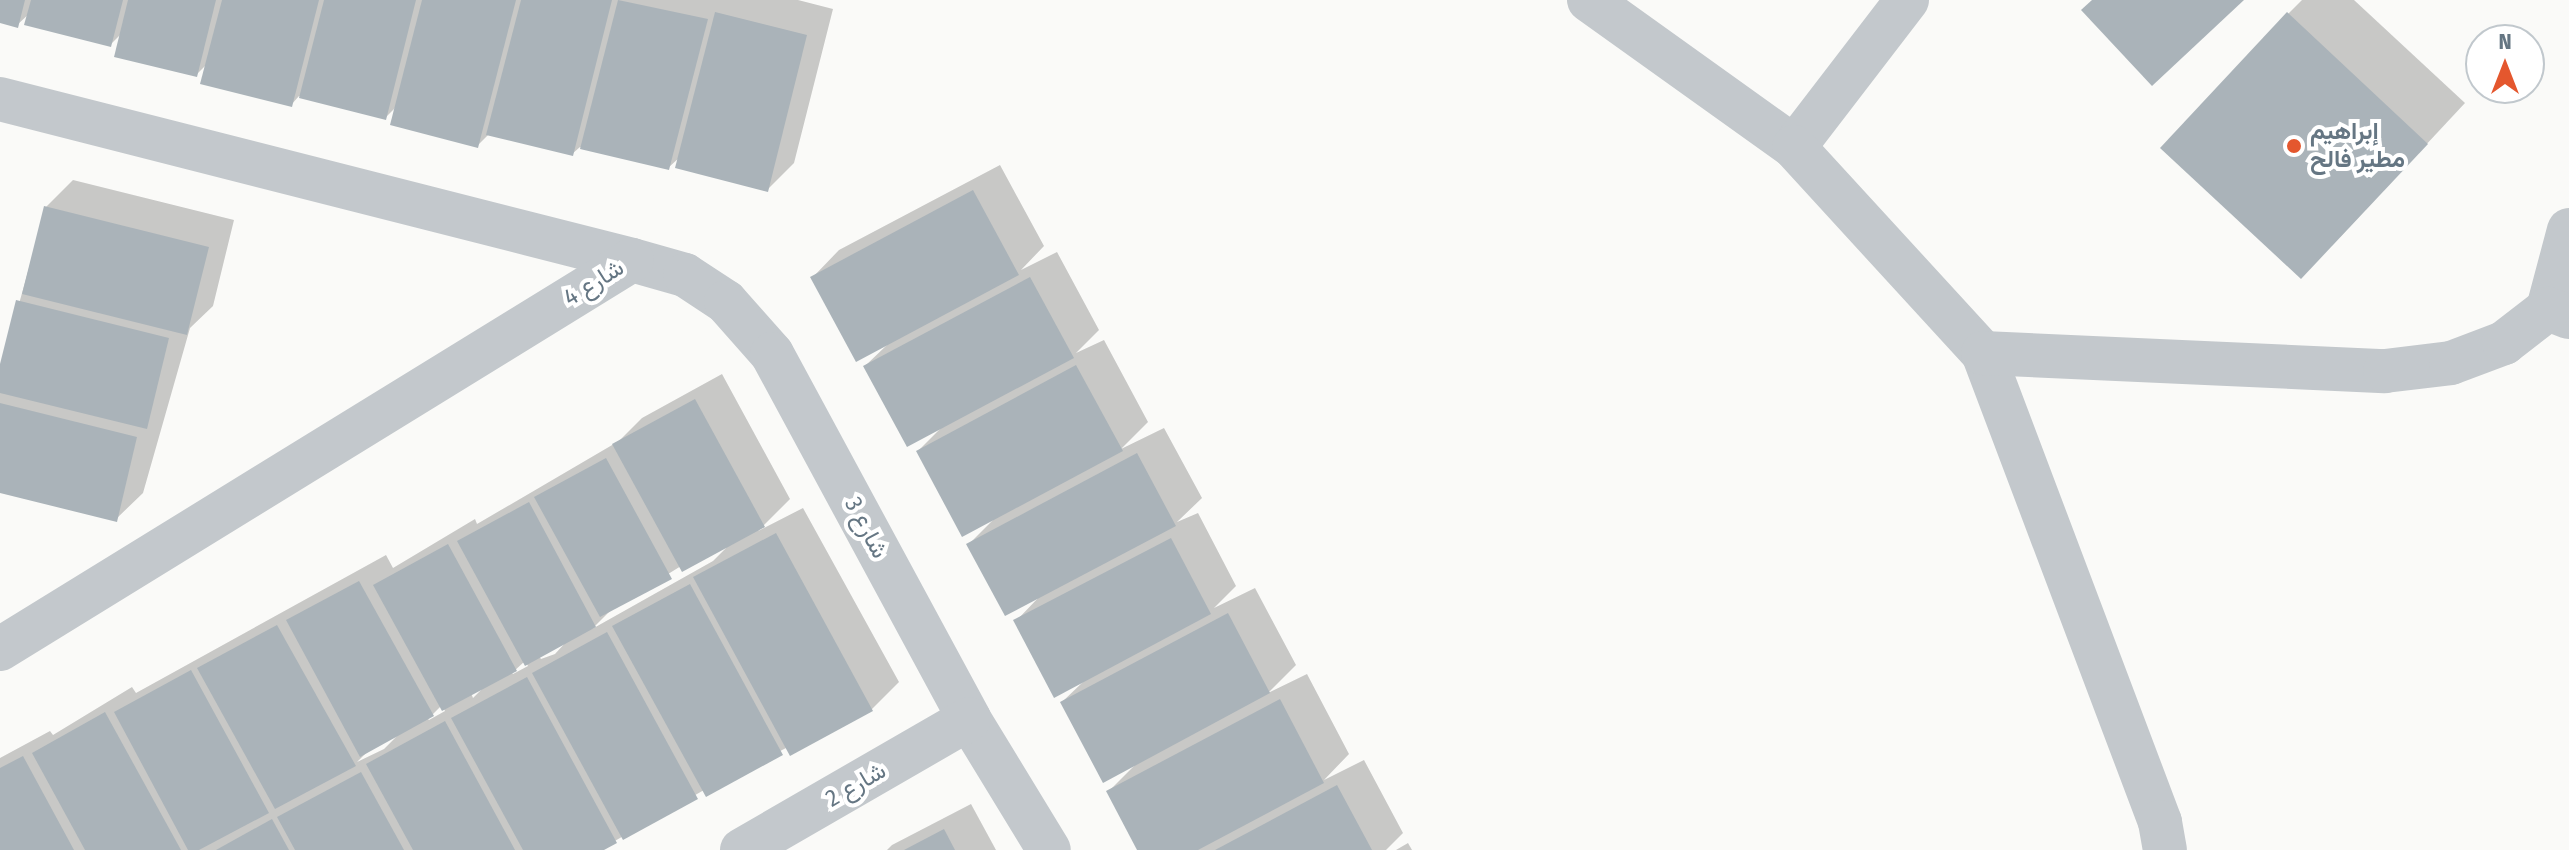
<!DOCTYPE html>
<meta charset="utf-8">
<style>
body{margin:0}
#map{position:relative;width:2569px;height:850px;overflow:hidden;background:#fafaf8;font-family:"Fira Sans Condensed",Vazirmatn,sans-serif}
div>[style]{position:absolute}
[style*='--x']{left:calc(var(--x)*1px);top:calc(var(--y)*1px);width:calc(var(--w)*1px);rotate:calc(var(--a)*1deg)}
.shadow>*{inset:0;background:#0003}
.building>*{inset:0;background:#aab3b9}
.minor>*{height:44px;margin:-22px;padding:0 22px;transform-origin:22px;border-radius:22px;background:#c3c8cc}
.dots>*{width:22px;height:22px;translate:-50% -50%;box-sizing:border-box;border:4px solid #fff;border-radius:50%}
span{translate:-50% -50%;white-space:nowrap;text-align:center;line-height:1.15;-webkit-text-stroke:8px #fff;paint-order:stroke}
.poi-label{font-size:24px;color:#657683;font-weight:700}
.left{translate:0 -50%;text-align:left}
.street-label{font-size:24px;color:#657683}
.north{position:absolute;left:2465px;top:24px;width:80px;height:80px;box-sizing:border-box;background:#fff;border:2px solid #c1c8cd;border-radius:50%;rotate:0deg;font-size:22px;font-weight:700;line-height:32px;text-align:center;color:#657683}
.north::after{content:'';display:block;margin:auto;width:28px;height:36px;background:#e4572e;clip-path:polygon(50% 0,100% 100%,50% 72%,0 100%)}
</style>
<div id="map">
<div class="shadow">
<div style="clip-path:polygon(0 0,798px 0,833px 9px,794px 163px,767px 190px,680px 157px,668px 168px,580px 147px,572px 154px,489px 134px,477px 146px,398px 105px,385px 118px,299px 96px,291px 105px,208px 63px,196px 75px,122px 33px,110px 45px,30px 13px,17px 25px,0 21px)"></div>
<div style="clip-path:polygon(2302px 0,2354px 0,2465px 103px,2340px 237px,2288px 14px)"></div>
<div style="clip-path:polygon(1000px 165px,1044px 246px,1021px 270px,1057px 252px,1099px 330px,1076px 353px,1104px 340px,1148px 422px,1121px 449px,1164px 428px,1202px 498px,1177px 522px,1198px 513px,1236px 586px,1214px 608px,1255px 588px,1296px 665px,1268px 693px,1307px 674px,1349px 754px,1324px 780px,1364px 760px,1403px 833px,1386px 850px,1140px 850px,1108px 792px,1136px 764px,1062px 702px,1084px 681px,1016px 621px,1040px 596px,969px 544px,996px 517px,918px 451px,941px 428px,865px 366px,888px 344px,813px 277px,839px 250px)"></div>
<div style="clip-path:polygon(73px 180px,234px 220px,213px 306px,190px 328px,143px 493px,116px 519px,0 491px,0 372px,46px 207px)"></div>
<div style="clip-path:polygon(evenodd,722px 374px,790px 499px,758px 531px,803px 508px,899px 682px,872px 709px,791px 753px,788px 747px,704px 790px,599px 850px,0 850px,0 758px,50px 731px,53px 735px,132px 687px,136px 693px,386px 555px,393px 568px,475px 519px,477px 524px,619px 441px,642px 418px,722px 374px,727px 547px,713px 561px,592px 629px,612px 609px,681px 566px,727px 547px,722px 374px,566px 642px,555px 654px,541px 659px,539px 656px,566px 642px,722px 374px,525px 661px,528px 666px,513px 674px,512px 673px,525px 661px,722px 374px,484px 687px,473px 698px,471px 693px,484px 687px,722px 374px,442px 705px,445px 711px,429px 720px,428px 719px,442px 705px,722px 374px,398px 735px,384px 749px,357px 762px,370px 749px,398px 735px)"></div>
<div style="clip-path:polygon(971px 804px,996px 850px,887px 850px,892px 845px)"></div>
<div style="clip-path:polygon(1408px 843px,1412px 850px,1396px 850px)"></div>
</div>
<div class="building">
<div style="clip-path:polygon(0 0,25px 0,18px 28px,0 23px)"></div>
<div style="clip-path:polygon(31px 0,123px 0,111px 47px,24px 25px)"></div>
<div style="clip-path:polygon(128px 0,216px 0,197px 77px,114px 57px)"></div>
<div style="clip-path:polygon(222px 0,319px 0,292px 107px,200px 84px)"></div>
<div style="clip-path:polygon(324px 0,416px 0,386px 120px,299px 98px)"></div>
<div style="clip-path:polygon(422px 0,516px 0,478px 148px,390px 125px)"></div>
<div style="clip-path:polygon(521px 0,612px 0,573px 156px,486px 135px)"></div>
<div style="clip-path:polygon(618px 0,708px 19px,669px 170px,580px 149px)"></div>
<div style="clip-path:polygon(2092px 0,2244px 0,2152px 86px,2081px 10px)"></div>
<div style="clip-path:polygon(715px 12px,807px 35px,768px 192px,675px 168px)"></div>
<div style="clip-path:polygon(2287px 12px,2428px 144px,2301px 279px,2160px 148px)"></div>
<div style="clip-path:polygon(973px 190px,1019px 275px,856px 362px,810px 277px)"></div>
<div style="clip-path:polygon(44px 206px,209px 247px,187px 335px,22px 294px)"></div>
<div style="clip-path:polygon(1030px 277px,1074px 358px,907px 447px,863px 366px)"></div>
<div style="clip-path:polygon(16px 300px,169px 338px,147px 429px,0 393px,0 364px)"></div>
<div style="clip-path:polygon(1076px 365px,1123px 451px,962px 537px,916px 451px)"></div>
<div style="clip-path:polygon(695px 399px,765px 527px,682px 572px,612px 444px)"></div>
<div style="clip-path:polygon(0 403px,137px 437px,117px 522px,0 493px)"></div>
<div style="clip-path:polygon(1137px 453px,1176px 526px,1005px 616px,966px 544px)"></div>
<div style="clip-path:polygon(606px 458px,672px 579px,600px 617px,534px 497px)"></div>
<div style="clip-path:polygon(529px 502px,596px 627px,525px 666px,457px 541px)"></div>
<div style="clip-path:polygon(776px 533px,873px 711px,790px 756px,693px 577px)"></div>
<div style="clip-path:polygon(1171px 538px,1211px 614px,1054px 698px,1013px 620px)"></div>
<div style="clip-path:polygon(448px 544px,517px 671px,442px 711px,373px 585px)"></div>
<div style="clip-path:polygon(359px 581px,434px 716px,360px 757px,286px 620px)"></div>
<div style="clip-path:polygon(690px 584px,783px 755px,706px 797px,612px 626px)"></div>
<div style="clip-path:polygon(1228px 613px,1270px 693px,1103px 783px,1060px 702px)"></div>
<div style="clip-path:polygon(277px 625px,356px 766px,275px 809px,197px 668px)"></div>
<div style="clip-path:polygon(607px 632px,698px 799px,623px 840px,532px 673px)"></div>
<div style="clip-path:polygon(191px 670px,269px 813px,199px 850px,188px 850px,114px 712px)"></div>
<div style="clip-path:polygon(527px 677px,617px 843px,604px 850px,523px 850px,451px 718px)"></div>
<div style="clip-path:polygon(1280px 699px,1324px 783px,1198px 850px,1137px 850px,1106px 791px)"></div>
<div style="clip-path:polygon(105px 712px,181px 850px,85px 850px,32px 753px)"></div>
<div style="clip-path:polygon(445px 721px,515px 850px,413px 850px,366px 764px)"></div>
<div style="clip-path:polygon(23px 756px,74px 850px,0 850px,0 768px)"></div>
<div style="clip-path:polygon(361px 772px,404px 850px,295px 850px,277px 817px)"></div>
<div style="clip-path:polygon(1337px 785px,1372px 850px,1215px 850px)"></div>
<div style="clip-path:polygon(272px 819px,289px 850px,216px 850px)"></div>
<div style="clip-path:polygon(944px 829px,955px 850px,904px 850px)"></div>
</div>
<div class="minor">
<div style="--x:1589;--y:0;--w:252;--a:35.6"></div>
<div style="--x:1907;--y:0;--w:185;--a:127.5"></div>
<div style="--x:1794;--y:147;--w:280;--a:47.5"></div>
<div style="--x:1983;--y:353;--w:501;--a:69.32"></div>
<div style="--x:2160;--y:822;--w:28;--a:80"></div>
<div style="--x:0;--y:99;--w:652;--a:14.29"></div>
<div style="--x:632;--y:260;--w:55;--a:15.8"></div>
<div style="--x:685;--y:275;--w:49;--a:33.4"></div>
<div style="--x:726;--y:302;--w:69;--a:48.5"></div>
<div style="--x:772;--y:354;--w:415;--a:61.6"></div>
<div style="--x:969;--y:719;--w:153;--a:58.6"></div>
<div style="--x:2569;--y:230;--w:82;--a:104.9"></div>
<div style="--x:2548;--y:309;--w:22;--a:21"></div>
<div style="--x:1983;--y:353;--w:402;--a:2.6"></div>
<div style="--x:2385;--y:371;--w:66;--a:-6.9"></div>
<div style="--x:2451;--y:363;--w:57;--a:-20.7"></div>
<div style="--x:2504;--y:343;--w:56;--a:-37.7"></div>
<div style="--x:0;--y:649;--w:742;--a:-31.61"></div>
<div style="--x:742;--y:850;--w:262;--a:-30"></div>
</div>
<div class="dots">
<div style="left:2294px;top:146px;background:#e4572e"></div>
</div>
<div class="poi-label">
<span class="left" style="left:2310px;top:146px">إبراهيم<br>مطير فالح</span>
</div>
<div class="street-label">
<span style="left:594px;top:283px;rotate:-32deg">شارع 4</span>
<span style="left:866px;top:528px;rotate:62deg">شارع 3</span>
<span style="left:856px;top:785px;rotate:-30deg">شارع 2</span>
</div>
<div class="north">N</div>
</div>
